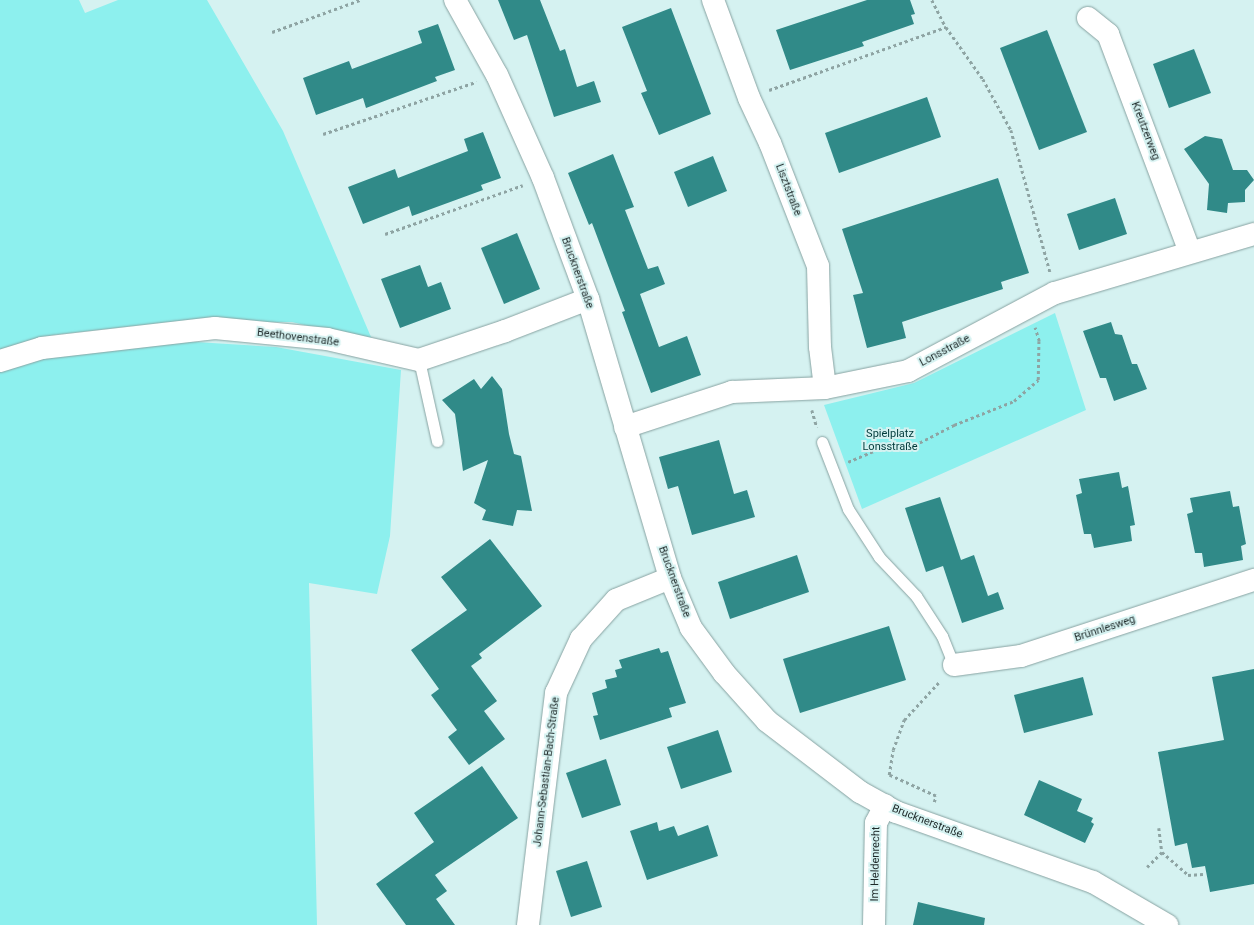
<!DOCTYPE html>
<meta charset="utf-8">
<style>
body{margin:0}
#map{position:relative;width:1254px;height:925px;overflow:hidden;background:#d5f2f1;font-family:Roboto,sans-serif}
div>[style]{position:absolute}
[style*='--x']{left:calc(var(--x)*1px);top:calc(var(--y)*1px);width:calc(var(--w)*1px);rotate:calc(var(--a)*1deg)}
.green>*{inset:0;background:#8df0ee}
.building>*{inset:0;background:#308a88}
.path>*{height:2.5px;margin-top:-1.25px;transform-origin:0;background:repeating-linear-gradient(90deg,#8ea4a3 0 3px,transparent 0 6px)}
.roads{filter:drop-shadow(0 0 1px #87a2a1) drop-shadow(0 0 1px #87a2a1)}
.service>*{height:11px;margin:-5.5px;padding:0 5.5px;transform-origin:5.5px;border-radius:5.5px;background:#fff}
.minor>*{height:22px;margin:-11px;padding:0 11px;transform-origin:11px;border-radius:11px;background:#fff}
span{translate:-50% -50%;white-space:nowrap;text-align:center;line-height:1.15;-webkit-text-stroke:4px #d5f2f1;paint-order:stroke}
.street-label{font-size:11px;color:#1e2929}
.park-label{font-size:11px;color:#013a3a}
</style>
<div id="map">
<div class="green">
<div style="clip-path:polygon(0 0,79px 0,85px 13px,118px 0,207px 0,283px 131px,371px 337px,375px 342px,292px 322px,170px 322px,53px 335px,0 350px)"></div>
<div style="clip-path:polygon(1055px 313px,1086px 410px,862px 509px,824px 405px,914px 383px)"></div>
<div style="clip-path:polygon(180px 341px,276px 347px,401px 370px,390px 536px,377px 594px,309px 583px,317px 925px,0 925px,0 370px,55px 355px)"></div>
</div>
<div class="building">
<div style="clip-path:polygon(498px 0,540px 0,560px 51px,565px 49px,577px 87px,594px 81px,601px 102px,554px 117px,527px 35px,514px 40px)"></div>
<div style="clip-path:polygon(867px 0,910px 0,915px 14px,911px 15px,914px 24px,862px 42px,864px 46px,790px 70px,776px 30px)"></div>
<div style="clip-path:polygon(671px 8px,711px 114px,659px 135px,641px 93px,647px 91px,622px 27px)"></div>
<div style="clip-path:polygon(438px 24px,455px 70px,435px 77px,437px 81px,366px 108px,363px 98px,316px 115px,303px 78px,349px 61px,352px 69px,422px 43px,418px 31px)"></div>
<div style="clip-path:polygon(1047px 30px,1087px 132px,1039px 150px,1000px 48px)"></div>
<div style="clip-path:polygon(1194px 49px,1211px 93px,1169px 108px,1153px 64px)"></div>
<div style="clip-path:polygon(927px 97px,941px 137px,839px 173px,825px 133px)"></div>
<div style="clip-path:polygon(483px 132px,501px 178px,481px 185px,483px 190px,412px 216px,409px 206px,363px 224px,348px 187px,395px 169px,398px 178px,468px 151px,464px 139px)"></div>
<div style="clip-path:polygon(1205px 136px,1222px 139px,1233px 170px,1247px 170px,1254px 180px,1245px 190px,1245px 202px,1228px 203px,1227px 213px,1207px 210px,1209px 184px,1184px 149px)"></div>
<div style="clip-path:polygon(613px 154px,634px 207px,625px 210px,648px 269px,658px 266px,665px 284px,640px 294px,659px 347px,687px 336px,701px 375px,651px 393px,622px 312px,625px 311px,592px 223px,589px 225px,568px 173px)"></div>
<div style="clip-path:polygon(713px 156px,727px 191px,688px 207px,674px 172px)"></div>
<div style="clip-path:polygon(998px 178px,1029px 273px,1001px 282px,1003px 289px,902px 322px,906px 338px,867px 348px,853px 295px,863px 293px,842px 229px)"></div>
<div style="clip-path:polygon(1115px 198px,1127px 234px,1079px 250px,1067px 214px)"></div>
<div style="clip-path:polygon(517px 233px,540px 289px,504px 304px,481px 248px)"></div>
<div style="clip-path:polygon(420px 265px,428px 287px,441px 282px,451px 309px,400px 328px,381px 279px)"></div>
<div style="clip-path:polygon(1111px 322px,1115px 334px,1122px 335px,1132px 364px,1137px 364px,1147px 389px,1114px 401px,1106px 378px,1100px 378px,1083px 331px)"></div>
<div style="clip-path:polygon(492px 376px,502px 389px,509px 434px,514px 454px,521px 456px,532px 511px,517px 510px,513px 526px,482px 520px,486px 510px,474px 503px,488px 460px,463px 471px,455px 414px,442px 400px,474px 379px,481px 389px)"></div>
<div style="clip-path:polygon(719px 440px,734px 494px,747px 490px,755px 517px,692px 535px,678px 486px,668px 489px,659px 457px)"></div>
<div style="clip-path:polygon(1119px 472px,1122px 488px,1128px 486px,1135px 525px,1130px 526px,1132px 541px,1094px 548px,1091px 534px,1084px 534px,1076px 495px,1082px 493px,1079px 479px)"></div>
<div style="clip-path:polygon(1230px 491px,1233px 507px,1239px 506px,1246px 544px,1241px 546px,1243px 560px,1204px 567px,1202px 553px,1195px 553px,1187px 514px,1193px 512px,1190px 498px)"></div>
<div style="clip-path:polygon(940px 497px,961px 560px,974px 555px,988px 596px,998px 592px,1004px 609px,962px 623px,943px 566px,926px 572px,905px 508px)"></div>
<div style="clip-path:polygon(490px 539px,542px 606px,479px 654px,482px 658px,471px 666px,497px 701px,484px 711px,505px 739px,469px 765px,448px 737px,457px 730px,431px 695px,439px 689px,411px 650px,467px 610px,441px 577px)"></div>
<div style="clip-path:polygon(797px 555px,809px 592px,730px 619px,718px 582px)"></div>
<div style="clip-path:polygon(889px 626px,906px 680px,800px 713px,783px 659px)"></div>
<div style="clip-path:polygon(659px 648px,661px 653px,668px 651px,686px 703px,669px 708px,672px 717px,600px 740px,593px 716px,598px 715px,592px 693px,607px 688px,605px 680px,617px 677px,615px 670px,622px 668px,619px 660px)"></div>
<div style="clip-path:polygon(1254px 669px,1254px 884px,1210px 892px,1205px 866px,1192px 868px,1187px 843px,1175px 846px,1158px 752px,1224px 740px,1212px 677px)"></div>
<div style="clip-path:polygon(1083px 677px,1093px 715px,1024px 733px,1014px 695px)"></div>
<div style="clip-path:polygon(718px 730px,732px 772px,681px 789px,667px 747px)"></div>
<div style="clip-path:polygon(606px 759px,621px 805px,582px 818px,566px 773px)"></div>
<div style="clip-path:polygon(482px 766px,518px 818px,435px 875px,447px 891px,436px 899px,455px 925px,406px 925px,376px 884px,434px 842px,414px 813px)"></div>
<div style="clip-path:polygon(1039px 780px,1082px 799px,1077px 811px,1093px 818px,1091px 822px,1094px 824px,1085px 843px,1024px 815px)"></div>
<div style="clip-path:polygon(657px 822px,659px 831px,674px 826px,678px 836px,708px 825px,718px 856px,647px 880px,630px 831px)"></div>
<div style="clip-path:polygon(587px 861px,602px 907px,571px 917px,556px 871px)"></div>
<div style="clip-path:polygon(918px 902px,985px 918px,984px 925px,913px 925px)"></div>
</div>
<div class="path">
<div style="--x:932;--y:0;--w:30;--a:63"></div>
<div style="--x:946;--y:27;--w:64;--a:54.6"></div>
<div style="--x:983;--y:79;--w:58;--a:61.2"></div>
<div style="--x:1011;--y:130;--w:147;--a:74.6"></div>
<div style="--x:272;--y:32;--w:94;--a:-20"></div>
<div style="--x:769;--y:90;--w:188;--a:-19.6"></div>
<div style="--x:323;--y:134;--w:162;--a:-18.8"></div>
<div style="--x:385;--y:234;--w:146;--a:-19.5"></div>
<div style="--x:812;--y:410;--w:18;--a:74"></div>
<div style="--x:848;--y:462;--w:34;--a:-23"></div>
<div style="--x:879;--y:449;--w:30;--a:-2"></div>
<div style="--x:909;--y:448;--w:51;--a:-27.1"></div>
<div style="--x:954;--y:425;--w:65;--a:-21.8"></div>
<div style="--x:1014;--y:401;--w:32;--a:-41"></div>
<div style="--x:1038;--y:380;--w:39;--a:-89"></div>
<div style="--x:1039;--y:341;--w:14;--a:-107"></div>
<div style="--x:934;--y:802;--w:6;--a:-72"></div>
<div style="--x:936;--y:796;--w:51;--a:-155.9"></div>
<div style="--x:889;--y:775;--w:25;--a:-81"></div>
<div style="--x:893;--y:750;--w:32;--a:-70"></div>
<div style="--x:904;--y:720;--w:53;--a:-47.3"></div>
<div style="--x:1159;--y:828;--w:24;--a:83"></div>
<div style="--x:1162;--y:852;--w:35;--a:41"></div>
<div style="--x:1188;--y:875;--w:15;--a:-4"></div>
<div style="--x:1147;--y:867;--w:21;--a:-45"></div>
</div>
<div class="roads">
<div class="service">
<div style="--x:419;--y:360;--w:83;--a:77.5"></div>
<div style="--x:822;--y:442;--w:72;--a:68.8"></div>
<div style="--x:848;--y:509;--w:57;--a:57.1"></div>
<div style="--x:879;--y:557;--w:54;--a:46.5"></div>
<div style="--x:916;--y:596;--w:48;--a:57"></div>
<div style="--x:942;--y:636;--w:31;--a:68"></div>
</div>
<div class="minor">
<div style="--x:455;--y:0;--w:86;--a:60.8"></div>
<div style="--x:497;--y:75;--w:113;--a:65.9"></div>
<div style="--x:543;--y:178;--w:129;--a:69.6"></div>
<div style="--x:588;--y:299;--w:291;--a:73.6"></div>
<div style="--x:670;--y:578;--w:54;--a:67.2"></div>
<div style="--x:691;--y:628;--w:56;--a:53.7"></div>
<div style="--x:724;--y:673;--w:64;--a:48.1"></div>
<div style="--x:767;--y:721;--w:117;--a:37.4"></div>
<div style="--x:860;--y:792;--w:41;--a:29.1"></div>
<div style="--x:896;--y:812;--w:209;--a:19.6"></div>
<div style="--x:1093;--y:882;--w:86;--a:30.2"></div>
<div style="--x:713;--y:0;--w:104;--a:69.8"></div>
<div style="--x:749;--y:98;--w:50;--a:65"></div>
<div style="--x:770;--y:143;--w:132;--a:68.7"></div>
<div style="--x:818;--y:266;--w:81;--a:88.6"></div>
<div style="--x:820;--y:347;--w:41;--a:83"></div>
<div style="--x:1088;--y:18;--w:26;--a:39"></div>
<div style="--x:1108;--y:34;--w:233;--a:69.4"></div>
<div style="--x:0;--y:361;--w:44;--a:-17.2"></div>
<div style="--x:42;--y:348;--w:174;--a:-6.6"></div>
<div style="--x:215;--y:328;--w:113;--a:5.6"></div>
<div style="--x:327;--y:339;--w:94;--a:12.9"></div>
<div style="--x:419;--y:360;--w:91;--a:-18.6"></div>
<div style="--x:505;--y:331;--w:89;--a:-21.1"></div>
<div style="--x:625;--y:427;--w:113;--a:-18.1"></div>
<div style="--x:732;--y:392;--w:93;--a:-2.5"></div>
<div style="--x:825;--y:388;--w:85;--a:-11.6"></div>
<div style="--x:908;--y:371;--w:166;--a:-28"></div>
<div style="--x:1055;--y:293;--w:208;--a:-16.5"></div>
<div style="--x:954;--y:665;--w:68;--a:-7.7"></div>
<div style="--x:1021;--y:656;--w:245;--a:-18.1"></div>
<div style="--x:528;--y:925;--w:234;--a:-83.1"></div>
<div style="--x:556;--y:693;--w:60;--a:-65.2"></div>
<div style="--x:581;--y:639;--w:52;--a:-48.1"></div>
<div style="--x:616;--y:600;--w:58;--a:-22.2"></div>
<div style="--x:874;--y:925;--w:102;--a:-88.9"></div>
<div style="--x:876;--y:823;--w:20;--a:-63"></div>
</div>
</div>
<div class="street-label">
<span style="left:1145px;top:131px;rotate:69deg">Kreutzerweg</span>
<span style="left:788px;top:190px;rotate:69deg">Lisztstraße</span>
<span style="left:577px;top:273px;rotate:70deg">Brucknerstraße</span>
<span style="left:298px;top:338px;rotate:7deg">Beethovenstraße</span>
<span style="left:945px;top:351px;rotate:-28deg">Lonsstraße</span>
<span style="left:674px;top:582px;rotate:70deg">Brucknerstraße</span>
<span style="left:1105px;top:629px;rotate:-18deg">Brünnlesweg</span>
<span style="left:547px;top:772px;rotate:-83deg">Johann-Sebastian-Bach-Straße</span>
<span style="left:927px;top:822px;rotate:21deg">Brucknerstraße</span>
<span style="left:876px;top:864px;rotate:-89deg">Im Heldenrecht</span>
</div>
<div class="park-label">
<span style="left:890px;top:441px">Spielplatz<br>Lonsstraße</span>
</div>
</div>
